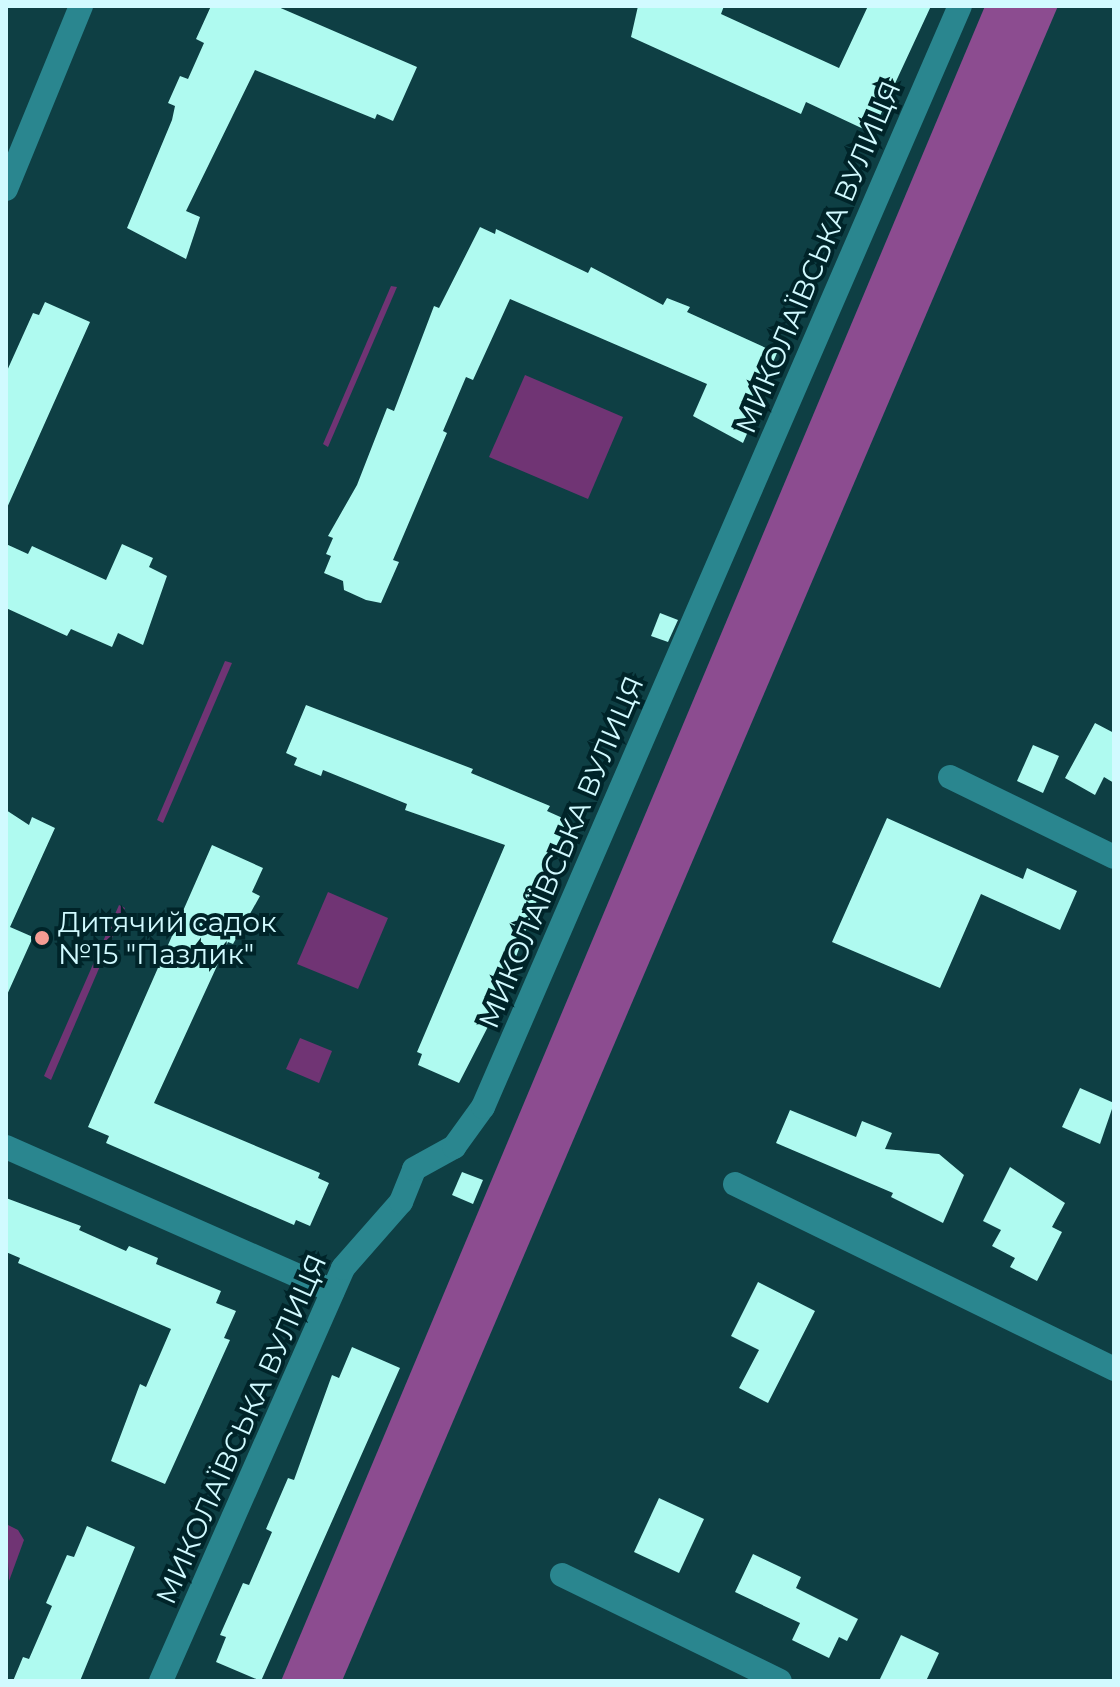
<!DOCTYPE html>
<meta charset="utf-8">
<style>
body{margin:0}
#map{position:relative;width:1120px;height:1687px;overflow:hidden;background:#0e3f44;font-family:Montserrat,sans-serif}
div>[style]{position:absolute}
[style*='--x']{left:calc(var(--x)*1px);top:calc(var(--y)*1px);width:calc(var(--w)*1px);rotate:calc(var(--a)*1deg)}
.green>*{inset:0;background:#703474}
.forest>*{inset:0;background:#8c4c90}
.building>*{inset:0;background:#affaf0}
.minor>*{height:24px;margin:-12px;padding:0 12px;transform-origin:12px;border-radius:12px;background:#2a868f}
.dots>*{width:22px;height:22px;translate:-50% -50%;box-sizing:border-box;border:4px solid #002429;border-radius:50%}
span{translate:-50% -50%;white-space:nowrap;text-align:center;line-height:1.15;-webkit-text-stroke:8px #002429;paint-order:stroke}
.street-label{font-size:28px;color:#d1faff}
.poi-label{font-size:28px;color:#d1faff}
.left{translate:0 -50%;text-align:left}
.frame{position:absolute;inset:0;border:8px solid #d1faff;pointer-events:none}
</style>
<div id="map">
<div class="green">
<div style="clip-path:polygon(391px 286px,397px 287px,328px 447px,323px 444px)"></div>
<div style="clip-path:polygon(525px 375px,623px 417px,588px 499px,489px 457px)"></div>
<div style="clip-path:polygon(225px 661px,232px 663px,163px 823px,157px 820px)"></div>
<div style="clip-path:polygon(328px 892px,388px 918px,358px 989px,297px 964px)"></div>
<div style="clip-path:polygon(119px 905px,125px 908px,51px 1080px,44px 1076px)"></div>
<div style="clip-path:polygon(300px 1038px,332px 1051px,319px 1083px,286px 1069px)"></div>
<div style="clip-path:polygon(6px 1524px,18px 1530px,24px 1540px,9px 1581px)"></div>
</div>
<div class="forest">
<div style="clip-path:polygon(985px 6px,1058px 6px,342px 1681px,281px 1681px)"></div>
</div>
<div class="building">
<div style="clip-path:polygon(211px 6px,276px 6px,417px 67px,393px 121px,377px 114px,375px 119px,255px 70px,186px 211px,200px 217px,186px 259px,127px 228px,172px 120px,175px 106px,168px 103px,180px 76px,188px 79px,204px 43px,196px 39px)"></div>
<div style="clip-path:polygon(638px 6px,724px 6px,721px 14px,839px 68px,868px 6px,931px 6px,872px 133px,806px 102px,801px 114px,631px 37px)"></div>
<div style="clip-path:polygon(480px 227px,495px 234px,496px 229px,588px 273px,591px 267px,663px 305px,667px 298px,690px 307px,687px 312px,777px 353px,771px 367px,775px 369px,743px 443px,693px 416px,707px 384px,510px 299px,473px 380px,466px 377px,443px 431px,447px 433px,393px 560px,399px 562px,381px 603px,366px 600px,344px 590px,343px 581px,324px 573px,331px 556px,326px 554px,333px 538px,328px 536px,357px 485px,387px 408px,394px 411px,434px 306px,439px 308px)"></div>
<div style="clip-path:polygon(45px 302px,90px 322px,6px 510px,6px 373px,33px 313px,39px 315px)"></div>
<div style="clip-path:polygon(6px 544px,28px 554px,32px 546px,106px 580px,122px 544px,153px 558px,149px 567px,167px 576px,143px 645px,118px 633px,112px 647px,71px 629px,67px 636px,6px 608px)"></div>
<div style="clip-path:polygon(660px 613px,678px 620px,668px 642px,651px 636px)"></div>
<div style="clip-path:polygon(306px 705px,473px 769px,471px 773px,550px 806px,547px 811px,567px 820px,495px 1013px,459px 1083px,418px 1065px,422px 1054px,417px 1052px,505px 845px,405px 810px,407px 804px,323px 770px,321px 776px,294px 765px,297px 758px,286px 753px)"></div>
<div style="clip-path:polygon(1095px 723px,1114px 733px,1114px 783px,1104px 777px,1095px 795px,1065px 778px)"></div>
<div style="clip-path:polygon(1033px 745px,1059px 756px,1043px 793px,1017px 781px)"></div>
<div style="clip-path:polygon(6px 810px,29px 825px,32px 817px,55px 828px,10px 927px,33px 937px,6px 997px)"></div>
<div style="clip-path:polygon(887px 818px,1023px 879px,1027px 868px,1077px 891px,1060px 930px,981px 894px,940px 988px,832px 942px)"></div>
<div style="clip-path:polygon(212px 845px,263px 868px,252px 892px,260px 896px,233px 944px,228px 942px,154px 1103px,320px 1173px,318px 1178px,329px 1183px,310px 1226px,296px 1220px,294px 1225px,106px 1143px,109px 1136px,88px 1127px)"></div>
<div style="clip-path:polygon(1080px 1088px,1114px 1103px,1100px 1144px,1062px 1127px)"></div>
<div style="clip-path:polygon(790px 1110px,856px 1137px,862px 1121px,892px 1133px,885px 1149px,939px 1154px,964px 1175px,943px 1223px,891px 1197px,893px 1193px,776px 1143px)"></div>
<div style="clip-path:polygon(1010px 1167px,1065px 1203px,1052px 1227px,1062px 1232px,1037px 1281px,1010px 1267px,1015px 1258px,992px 1246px,1001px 1230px,983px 1221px)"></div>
<div style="clip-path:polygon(462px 1172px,483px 1180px,473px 1204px,452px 1195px)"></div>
<div style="clip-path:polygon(6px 1198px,81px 1226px,79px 1230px,126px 1251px,129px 1246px,158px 1258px,156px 1264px,221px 1291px,216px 1303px,236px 1311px,224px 1338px,230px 1340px,165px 1484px,111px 1461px,140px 1384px,146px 1387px,171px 1329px,18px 1263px,20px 1258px,6px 1252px)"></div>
<div style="clip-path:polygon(758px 1282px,815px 1311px,768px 1403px,739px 1388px,759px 1350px,731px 1336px)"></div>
<div style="clip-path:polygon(352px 1347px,400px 1368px,261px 1681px,216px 1662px,226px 1637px,220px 1635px,243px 1583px,249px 1585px,272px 1532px,266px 1529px,288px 1478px,294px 1480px,332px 1375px,339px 1378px)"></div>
<div style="clip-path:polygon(659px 1498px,704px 1519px,679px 1573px,634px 1552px)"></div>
<div style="clip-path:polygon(87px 1526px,135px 1547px,80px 1681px,13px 1681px,23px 1657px,29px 1659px,52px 1606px,46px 1603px,67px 1555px,74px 1557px)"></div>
<div style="clip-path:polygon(753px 1554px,801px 1577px,796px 1588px,858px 1619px,847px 1641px,839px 1637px,829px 1658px,792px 1640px,800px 1623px,735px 1592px)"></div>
<div style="clip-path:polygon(901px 1635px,939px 1653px,926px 1681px,879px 1681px)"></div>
</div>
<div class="minor">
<div style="--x:6;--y:189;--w:198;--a:-67.7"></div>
<div style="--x:950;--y:777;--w:182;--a:26"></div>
<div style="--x:6;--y:1147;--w:357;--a:23.8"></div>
<div style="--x:735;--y:1184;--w:422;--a:26"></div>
<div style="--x:562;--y:1575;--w:242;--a:25.9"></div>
<div style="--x:161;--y:1681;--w:451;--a:-66.2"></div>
<div style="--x:343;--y:1268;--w:88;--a:-48.7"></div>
<div style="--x:401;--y:1202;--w:35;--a:-68"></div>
<div style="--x:414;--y:1169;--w:46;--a:-28.8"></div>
<div style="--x:454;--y:1147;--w:49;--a:-54.1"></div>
<div style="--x:483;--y:1107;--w:1200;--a:-66.58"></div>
</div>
<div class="dots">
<div style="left:42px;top:938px;background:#f59c94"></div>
</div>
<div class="street-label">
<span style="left:818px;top:257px;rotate:-67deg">МИКОЛАЇВСЬКА ВУЛИЦЯ</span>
<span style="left:561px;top:852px;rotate:-67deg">МИКОЛАЇВСЬКА ВУЛИЦЯ</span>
<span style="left:241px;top:1429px;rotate:-66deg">МИКОЛАЇВСЬКА ВУЛИЦЯ</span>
</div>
<div class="poi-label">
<span class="left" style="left:58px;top:938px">Дитячий садок<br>№15 "Пазлик"</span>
</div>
<div class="frame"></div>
</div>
